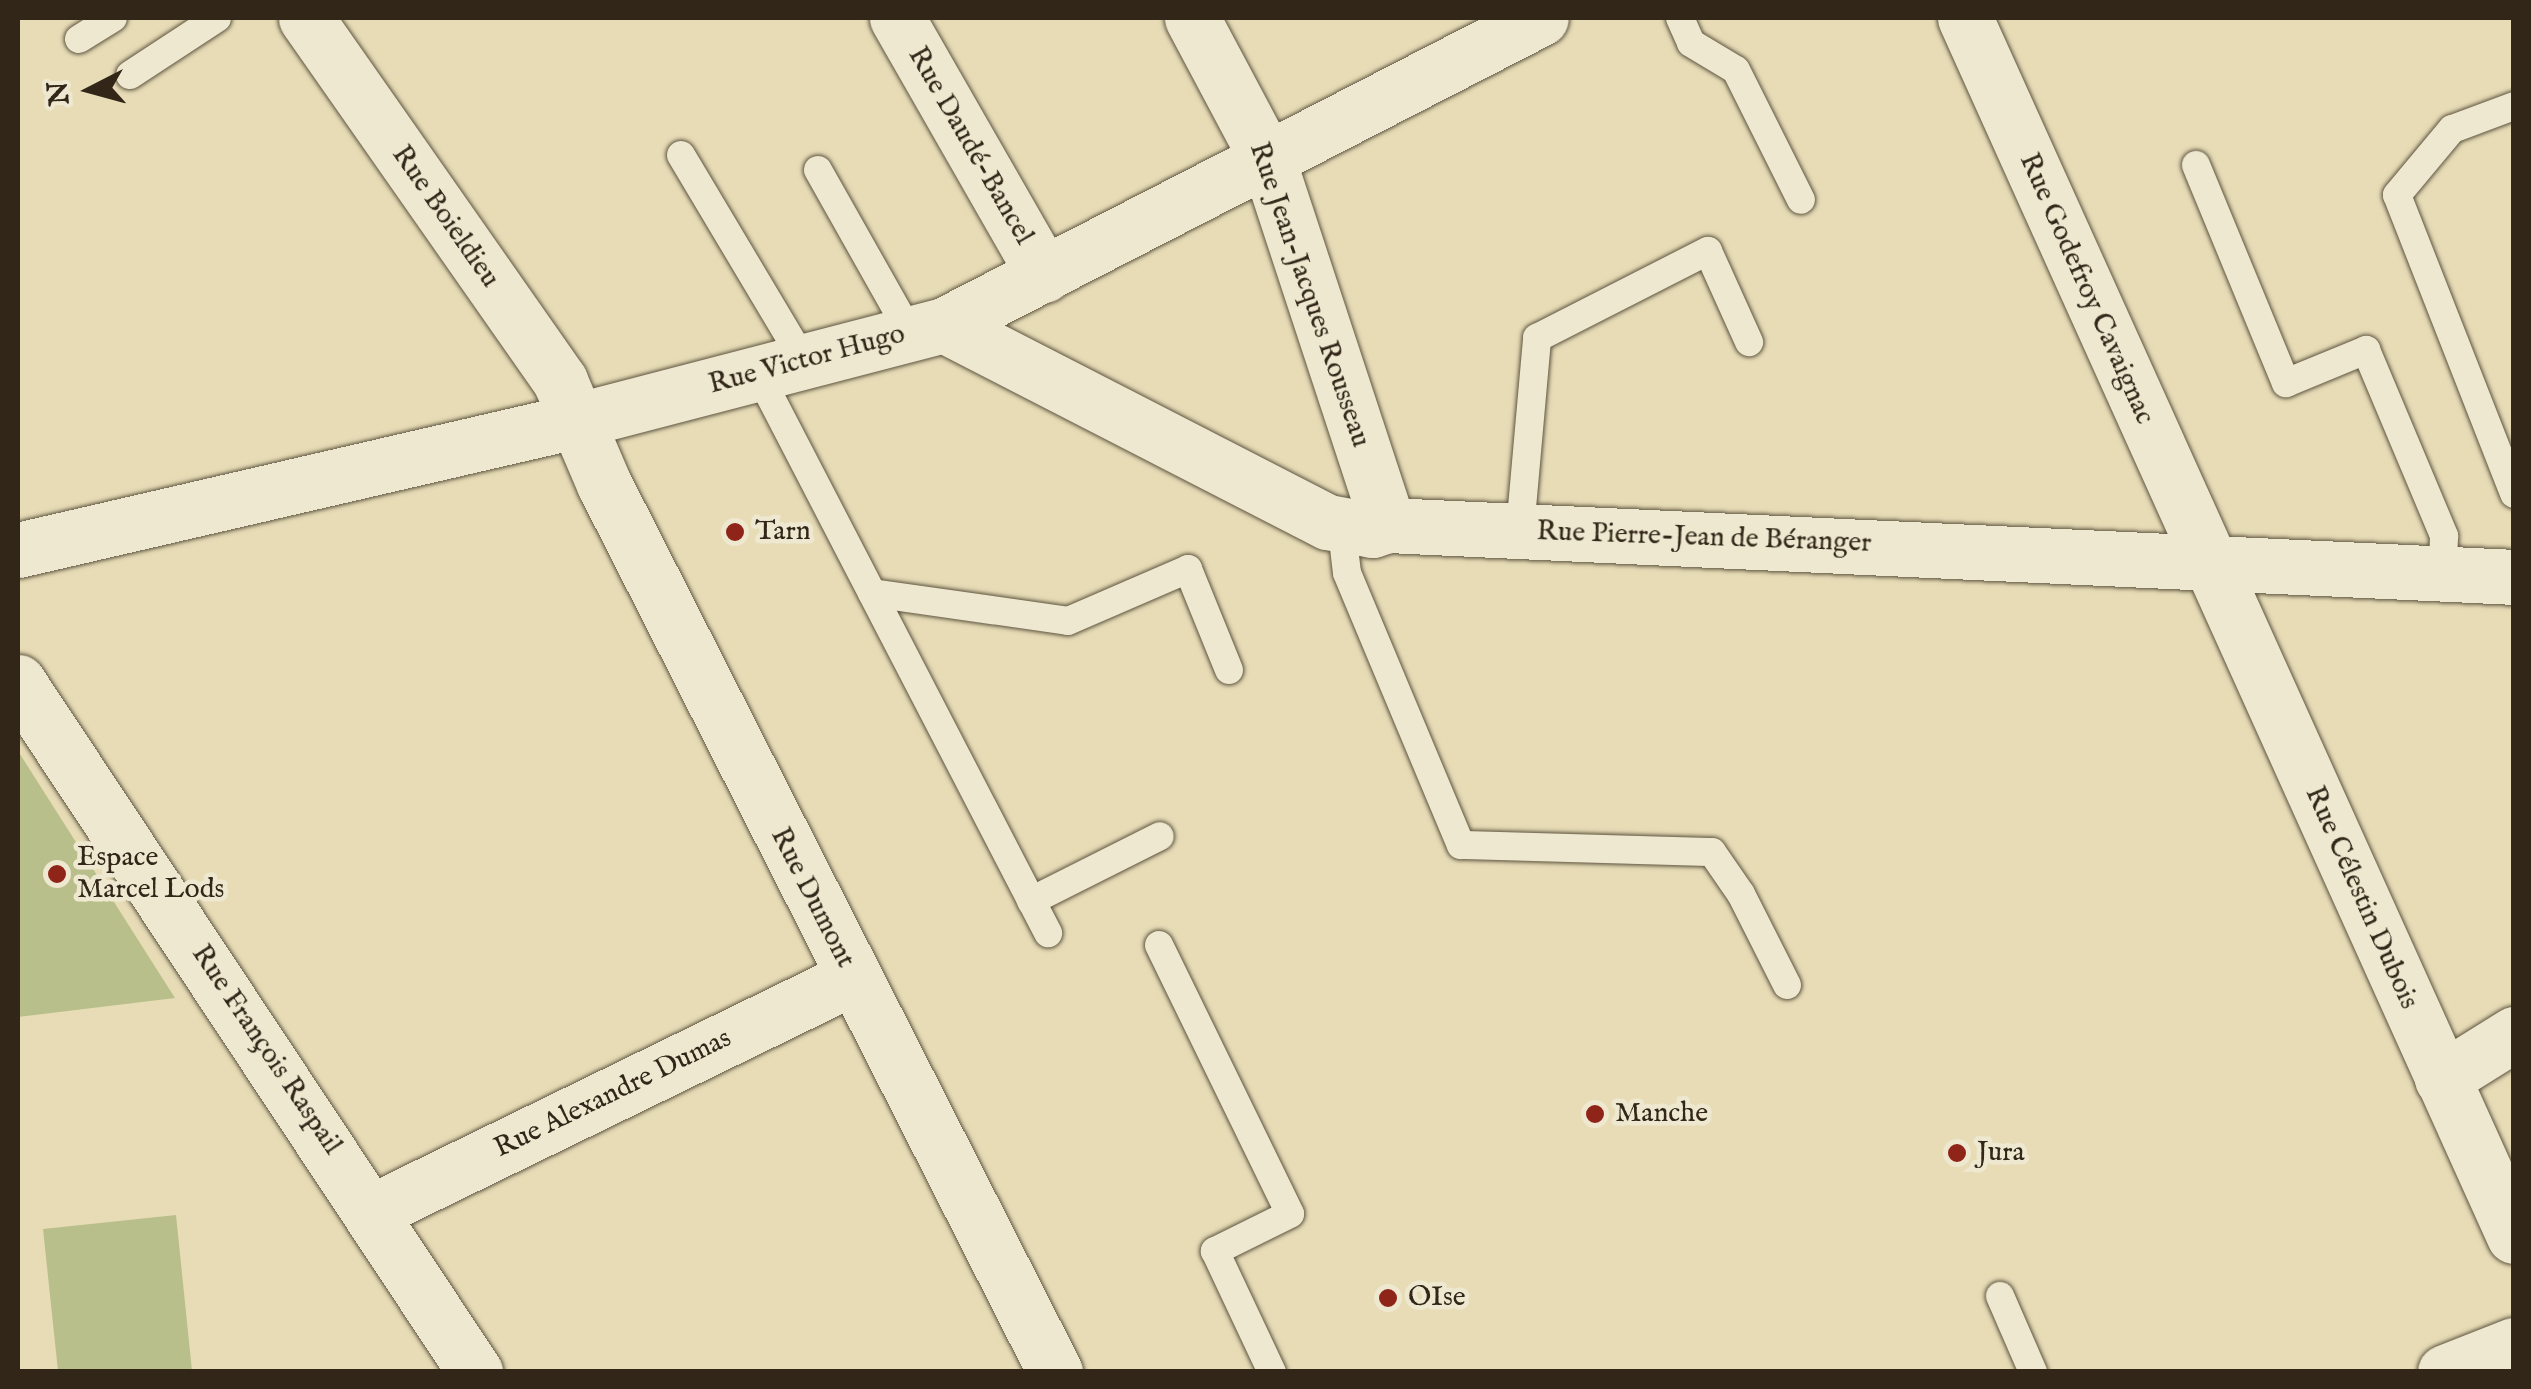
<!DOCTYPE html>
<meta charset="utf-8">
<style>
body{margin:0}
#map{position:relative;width:2531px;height:1389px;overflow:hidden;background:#e7dcb6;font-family:"IM FELL English",serif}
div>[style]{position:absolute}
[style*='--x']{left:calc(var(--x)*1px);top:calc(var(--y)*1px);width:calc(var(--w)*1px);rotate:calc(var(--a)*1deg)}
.green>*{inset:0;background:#b9bf8b}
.roads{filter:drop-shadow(0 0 2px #5e5440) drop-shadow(0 0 2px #5e5440)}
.lane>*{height:28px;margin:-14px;padding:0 14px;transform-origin:14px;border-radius:14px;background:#efe8d0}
.street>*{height:55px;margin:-27.5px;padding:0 27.5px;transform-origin:27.5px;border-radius:27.5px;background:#efe8d0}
.dots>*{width:28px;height:28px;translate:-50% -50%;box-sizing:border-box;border:5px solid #efe8d0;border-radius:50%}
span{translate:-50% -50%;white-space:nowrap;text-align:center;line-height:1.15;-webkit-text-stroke:9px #efe8d0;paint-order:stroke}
.street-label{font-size:28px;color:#312618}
.poi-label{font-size:28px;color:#312618}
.left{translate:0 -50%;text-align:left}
.frame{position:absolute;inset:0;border:20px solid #312618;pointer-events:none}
.north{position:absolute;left:40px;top:40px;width:100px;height:100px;-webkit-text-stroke:8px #efe8d0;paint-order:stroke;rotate:264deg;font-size:28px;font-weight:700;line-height:40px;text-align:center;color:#312618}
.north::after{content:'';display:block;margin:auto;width:35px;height:45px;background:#312618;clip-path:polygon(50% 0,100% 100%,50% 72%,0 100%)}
</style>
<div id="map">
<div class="green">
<div style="clip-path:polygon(18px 751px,175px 998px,18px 1017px)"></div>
<div style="clip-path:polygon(176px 1215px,192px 1371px,58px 1371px,43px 1229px)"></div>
</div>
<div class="roads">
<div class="lane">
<div style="--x:1680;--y:18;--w:27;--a:66"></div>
<div style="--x:1691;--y:43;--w:52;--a:31"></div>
<div style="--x:1736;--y:70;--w:145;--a:63.4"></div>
<div style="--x:79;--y:39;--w:40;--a:-32"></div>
<div style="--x:130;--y:75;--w:104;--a:-33.2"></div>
<div style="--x:2514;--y:106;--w:66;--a:159.6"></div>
<div style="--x:2452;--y:129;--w:86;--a:129.8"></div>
<div style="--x:2397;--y:195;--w:321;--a:68.6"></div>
<div style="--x:681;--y:155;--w:240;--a:59.2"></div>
<div style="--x:2196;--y:165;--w:236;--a:67.6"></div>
<div style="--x:2286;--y:383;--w:87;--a:-22.4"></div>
<div style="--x:2366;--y:350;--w:202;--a:67.2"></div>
<div style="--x:2444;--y:536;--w:38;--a:92"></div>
<div style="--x:818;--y:170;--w:187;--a:60.6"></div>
<div style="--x:758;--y:373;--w:631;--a:62.62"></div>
<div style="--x:1341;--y:522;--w:51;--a:83.3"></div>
<div style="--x:1347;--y:573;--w:295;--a:67.3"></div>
<div style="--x:1461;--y:845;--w:251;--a:1.6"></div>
<div style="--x:1712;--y:852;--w:51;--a:55.4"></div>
<div style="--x:1741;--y:894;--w:102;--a:63.2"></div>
<div style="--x:1520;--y:530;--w:193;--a:-84.9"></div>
<div style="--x:1537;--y:338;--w:192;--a:-27"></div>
<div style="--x:1708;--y:251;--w:100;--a:65.7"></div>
<div style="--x:872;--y:593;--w:198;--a:8.1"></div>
<div style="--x:1068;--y:621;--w:131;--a:-23.4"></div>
<div style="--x:1188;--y:569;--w:109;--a:67.9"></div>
<div style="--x:1031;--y:901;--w:144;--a:-26.7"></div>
<div style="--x:1159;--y:945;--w:299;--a:64"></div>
<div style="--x:1290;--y:1214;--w:84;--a:153.7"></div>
<div style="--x:1215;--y:1251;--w:134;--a:64.8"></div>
<div style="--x:2000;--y:1296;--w:83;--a:66.5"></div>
</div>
<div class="street">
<div style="--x:306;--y:18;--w:443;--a:55"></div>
<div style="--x:560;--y:381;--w:112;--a:66.9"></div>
<div style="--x:604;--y:484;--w:996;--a:63.07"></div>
<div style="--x:897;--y:18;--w:296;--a:60.2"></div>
<div style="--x:1192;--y:18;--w:164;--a:62"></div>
<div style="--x:1269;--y:163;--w:381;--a:71.8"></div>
<div style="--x:1965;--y:18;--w:1336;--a:65.74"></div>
<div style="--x:944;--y:325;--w:432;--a:27.2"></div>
<div style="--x:1328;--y:522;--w:45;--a:10.3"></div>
<div style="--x:1372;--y:530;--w:17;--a:-17"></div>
<div style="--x:1388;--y:525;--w:1127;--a:2.64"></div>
<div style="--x:18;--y:550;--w:572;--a:-13.04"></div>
<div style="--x:575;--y:421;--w:381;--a:-14.6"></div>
<div style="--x:944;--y:325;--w:671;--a:-27.21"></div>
<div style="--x:18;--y:682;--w:828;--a:56.48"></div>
<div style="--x:2442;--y:1079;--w:85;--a:-32"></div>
<div style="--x:373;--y:1211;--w:533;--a:-25.94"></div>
<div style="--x:2445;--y:1372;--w:74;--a:-21.4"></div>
</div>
</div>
<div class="dots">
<div style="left:735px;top:532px;background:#8f2418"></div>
<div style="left:57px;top:874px;background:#8f2418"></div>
<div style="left:1595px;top:1114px;background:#8f2418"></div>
<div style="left:1957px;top:1153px;background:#8f2418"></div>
<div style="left:1388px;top:1298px;background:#8f2418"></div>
</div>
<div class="street-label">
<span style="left:970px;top:146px;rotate:60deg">Rue Daudé-Bancel</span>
<span style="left:445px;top:217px;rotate:55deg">Rue Boieldieu</span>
<span style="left:2086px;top:289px;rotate:66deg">Rue Godefroy Cavaignac</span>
<span style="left:1309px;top:295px;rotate:71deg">Rue Jean-Jacques Rousseau</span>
<span style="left:807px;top:360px;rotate:-15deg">Rue Victor Hugo</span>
<span style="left:1704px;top:538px;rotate:2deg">Rue Pierre-Jean de Béranger</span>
<span style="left:812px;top:898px;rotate:63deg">Rue Dumont</span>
<span style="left:2361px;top:898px;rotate:66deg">Rue Célestin Dubois</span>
<span style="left:266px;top:1050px;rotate:56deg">Rue François Raspail</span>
<span style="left:613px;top:1094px;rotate:-26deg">Rue Alexandre Dumas</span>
</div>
<div class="poi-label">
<span class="left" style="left:755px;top:532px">Tarn</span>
<span class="left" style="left:77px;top:874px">Espace<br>Marcel Lods</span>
<span class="left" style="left:1615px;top:1114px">Manche</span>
<span class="left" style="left:1977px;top:1153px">Jura</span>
<span class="left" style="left:1408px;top:1298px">OIse</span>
</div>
<div class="frame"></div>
<div class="north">N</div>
</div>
